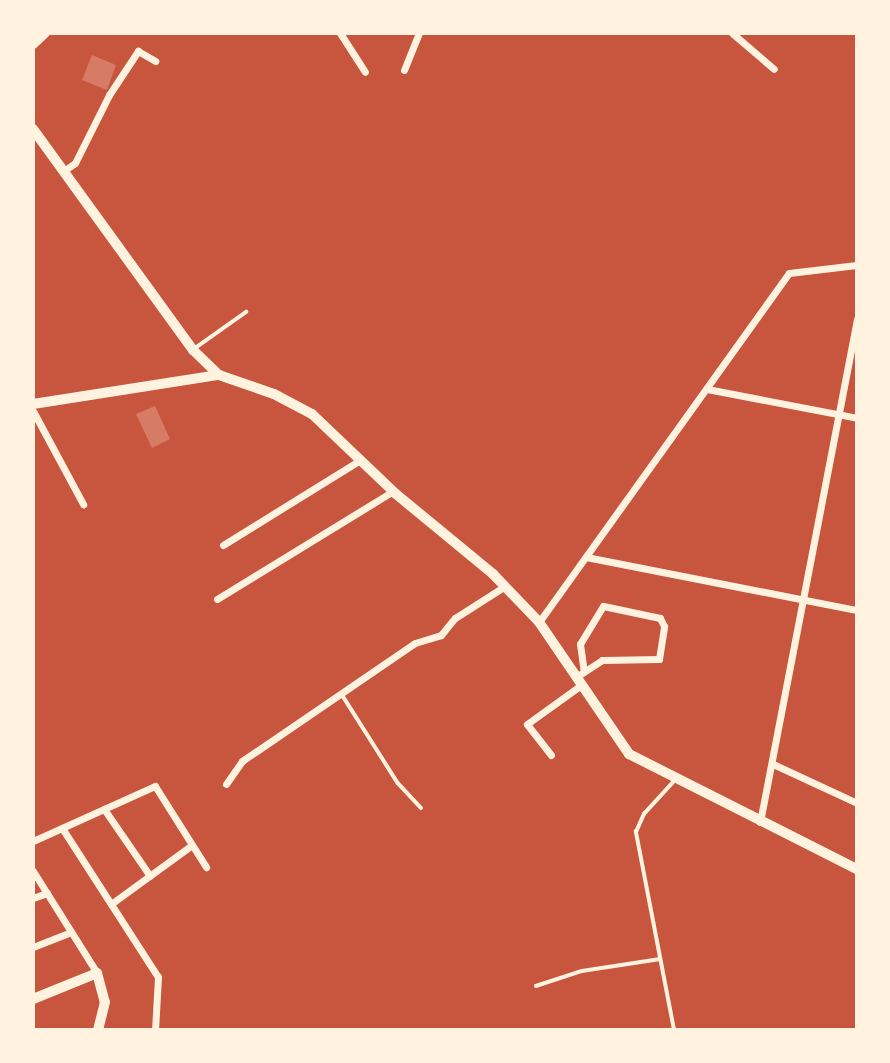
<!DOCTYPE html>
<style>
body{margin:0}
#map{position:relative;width:890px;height:1063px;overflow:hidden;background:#c8553d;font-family:"Fira Sans",sans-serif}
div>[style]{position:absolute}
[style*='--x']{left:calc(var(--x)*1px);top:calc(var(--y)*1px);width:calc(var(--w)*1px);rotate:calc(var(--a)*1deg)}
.building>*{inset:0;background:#d67c66}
.service>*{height:3.5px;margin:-1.75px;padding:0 1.75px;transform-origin:1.75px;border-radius:1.75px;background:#fff3e0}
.minor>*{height:7px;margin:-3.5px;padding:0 3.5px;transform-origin:3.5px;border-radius:3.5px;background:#fff3e0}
.tertiary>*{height:10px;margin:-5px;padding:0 5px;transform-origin:5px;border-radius:5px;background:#fff3e0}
span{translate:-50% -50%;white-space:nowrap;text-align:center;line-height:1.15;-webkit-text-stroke:6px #fff3e0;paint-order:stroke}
.frame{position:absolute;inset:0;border:35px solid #fff3e0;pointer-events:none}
</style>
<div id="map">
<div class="building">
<div style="clip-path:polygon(92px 55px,116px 65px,107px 90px,82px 80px)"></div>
<div style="clip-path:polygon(155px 406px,170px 439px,152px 448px,136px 414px)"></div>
</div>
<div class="service">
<div style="--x:194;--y:349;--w:64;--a:-35.4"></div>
<div style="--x:343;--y:696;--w:103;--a:57.7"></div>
<div style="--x:398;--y:783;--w:34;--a:47"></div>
<div style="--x:536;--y:986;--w:48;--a:-18.1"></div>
<div style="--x:582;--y:971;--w:79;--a:-8.7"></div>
<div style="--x:674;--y:1030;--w:202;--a:-100.9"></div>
<div style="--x:636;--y:832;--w:20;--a:-66"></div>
<div style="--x:644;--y:814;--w:46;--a:-47.6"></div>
</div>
<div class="minor">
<div style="--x:340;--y:33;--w:46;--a:57.3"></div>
<div style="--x:732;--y:33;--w:55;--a:40.6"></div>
<div style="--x:404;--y:70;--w:40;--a:-68"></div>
<div style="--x:65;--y:170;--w:12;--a:-35"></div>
<div style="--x:75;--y:163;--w:76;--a:-63.4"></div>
<div style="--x:109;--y:95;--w:53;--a:-56.6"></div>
<div style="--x:138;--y:51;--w:20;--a:30"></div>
<div style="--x:707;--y:389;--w:153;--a:10.9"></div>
<div style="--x:33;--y:411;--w:106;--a:61.7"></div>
<div style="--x:223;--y:545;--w:161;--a:-31.8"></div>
<div style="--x:586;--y:557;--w:276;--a:11.1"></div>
<div style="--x:217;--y:599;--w:206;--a:-31.5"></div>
<div style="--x:539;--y:622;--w:429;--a:-54.4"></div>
<div style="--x:789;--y:273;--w:68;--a:-6.7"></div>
<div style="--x:576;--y:677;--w:31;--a:-33"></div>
<div style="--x:602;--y:660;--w:57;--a:-1"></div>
<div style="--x:659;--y:659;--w:33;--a:-81"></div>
<div style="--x:664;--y:626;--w:9;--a:-117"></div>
<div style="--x:660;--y:618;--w:58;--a:-168.1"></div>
<div style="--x:603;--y:606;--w:44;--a:121.2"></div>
<div style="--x:580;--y:644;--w:27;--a:82"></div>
<div style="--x:551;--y:755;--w:39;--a:-128"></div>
<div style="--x:527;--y:724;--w:67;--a:-35.8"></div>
<div style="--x:773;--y:764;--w:93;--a:24.9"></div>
<div style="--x:226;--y:784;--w:28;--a:-55"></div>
<div style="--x:242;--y:761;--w:209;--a:-34.3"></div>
<div style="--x:415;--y:643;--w:27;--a:-17"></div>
<div style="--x:441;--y:635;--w:22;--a:-51"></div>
<div style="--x:455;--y:618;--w:59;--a:-32.6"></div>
<div style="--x:104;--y:809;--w:81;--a:55.5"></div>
<div style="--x:760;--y:822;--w:512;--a:-79.08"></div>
<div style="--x:62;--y:828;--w:177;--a:57.2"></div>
<div style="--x:158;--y:977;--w:53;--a:93.2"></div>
<div style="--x:33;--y:841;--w:134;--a:-24.3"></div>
<div style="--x:155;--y:786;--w:96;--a:57.8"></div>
<div style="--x:33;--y:871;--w:120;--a:57.9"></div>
<div style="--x:33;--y:898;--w:15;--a:-20"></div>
<div style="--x:111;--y:904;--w:100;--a:-36.1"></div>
<div style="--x:33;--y:947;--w:41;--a:-21.5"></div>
</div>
<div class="tertiary">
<div style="--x:33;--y:44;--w:16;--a:-43"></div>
<div style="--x:33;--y:129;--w:273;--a:54.1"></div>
<div style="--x:193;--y:350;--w:36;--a:44"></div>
<div style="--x:219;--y:375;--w:58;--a:19.1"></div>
<div style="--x:274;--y:394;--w:43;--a:27.8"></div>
<div style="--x:312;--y:414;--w:116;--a:43.6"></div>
<div style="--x:396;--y:494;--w:126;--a:39.5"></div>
<div style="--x:493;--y:574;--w:66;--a:46.2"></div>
<div style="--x:539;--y:622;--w:160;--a:55.7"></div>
<div style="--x:629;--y:754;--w:255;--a:26.8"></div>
<div style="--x:33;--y:404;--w:188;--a:-8.9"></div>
<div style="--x:33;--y:999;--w:69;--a:-22.1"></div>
<div style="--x:97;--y:973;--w:30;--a:75"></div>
<div style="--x:105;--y:1002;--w:29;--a:104"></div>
</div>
<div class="frame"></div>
</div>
